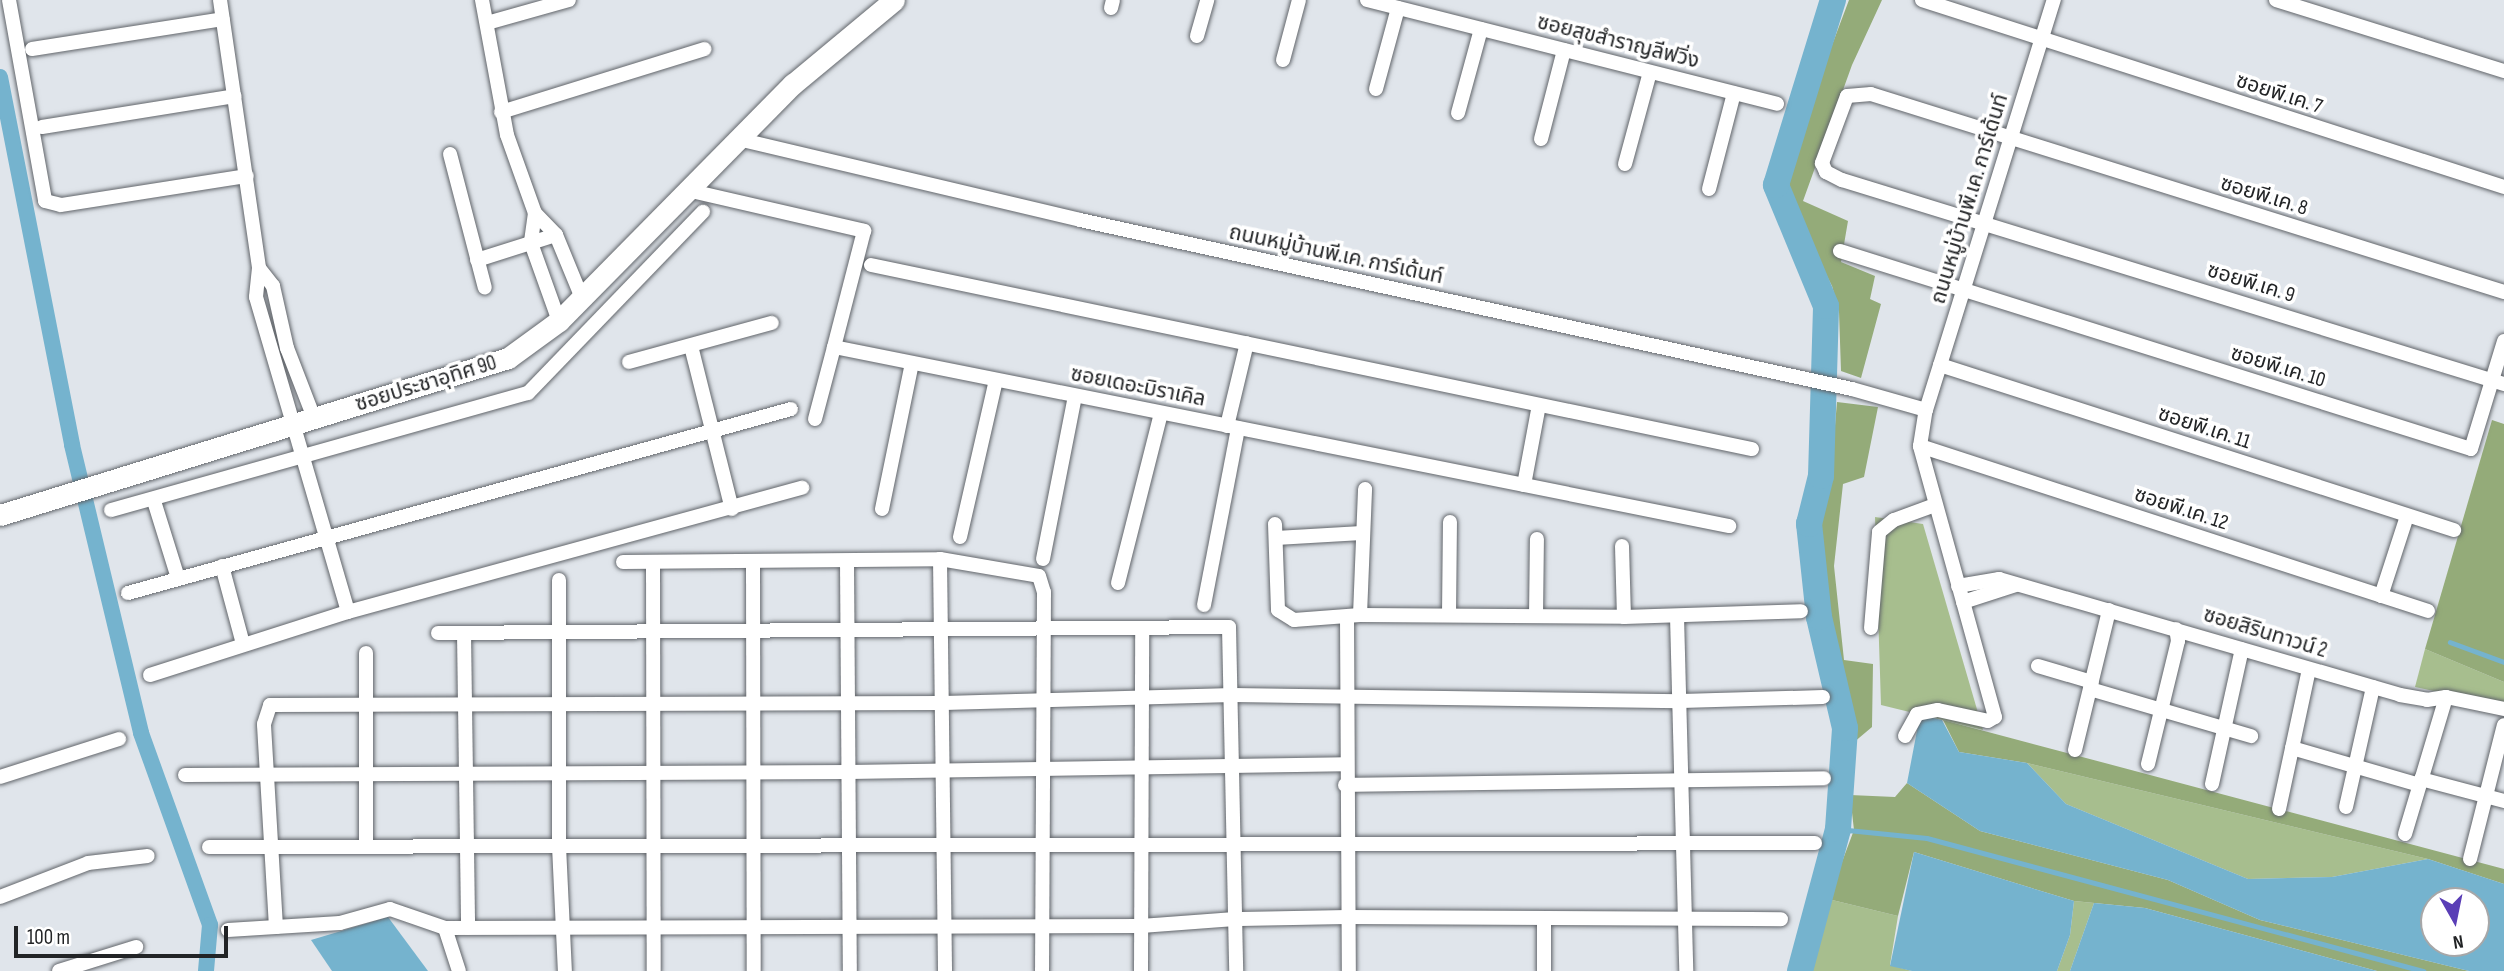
<!DOCTYPE html>
<meta charset="utf-8">
<style>
body{margin:0}
#map{position:relative;width:2504px;height:971px;overflow:hidden;background:#e0e5eb;font-family:"Sofia Sans Condensed","Noto Sans Thai",sans-serif}
div>[style]{position:absolute}
[style*='--x']{left:calc(var(--x)*1px);top:calc(var(--y)*1px);width:calc(var(--w)*1px);rotate:calc(var(--a)*1deg)}
.green>*{inset:0;background:#a7be8e}
.forest>*{inset:0;background:#94ab79}
.water>*{inset:0;background:#75b3ce}
.stream>*{height:4.5px;margin:-2.25px;padding:0 2.25px;transform-origin:2.25px;border-radius:2.25px;background:#75b3ce}
.canal>*{height:16px;margin:-8px;padding:0 8px;transform-origin:8px;border-radius:8px;background:#75b3ce}
.river>*{height:26px;margin:-13px;padding:0 13px;transform-origin:13px;border-radius:13px;background:#75b3ce}
.roads{filter:drop-shadow(0 0 2px #61656a) drop-shadow(0 0 2px #61656a)}
.street>*{height:14px;margin:-7px;padding:0 7px;transform-origin:7px;border-radius:7px;background:#fff}
.secondary>*{height:21px;margin:-10.5px;padding:0 10.5px;transform-origin:10.5px;border-radius:10.5px;background:#fff}
span{translate:-50% -50%;white-space:nowrap;text-align:center;line-height:1.15;-webkit-text-stroke:7px #fff;paint-order:stroke}
.street-label{font-size:21px;color:#222426}
.north{position:absolute;left:2420px;top:887px;width:70px;height:70px;box-sizing:border-box;background:#fff;border:2px solid #a7a7a8;border-radius:50%;rotate:171deg;font-size:19px;font-weight:700;line-height:28px;text-align:center;color:#222426}
.north::after{content:'';display:block;margin:auto;width:24px;height:32px;background:#5a3eb6;clip-path:polygon(50% 0,100% 100%,50% 72%,0 100%)}
.scale{position:absolute;left:14px;top:926px;width:214px;height:32px;box-sizing:border-box;border:4px solid #222426;border-top:0;padding-left:9px;font-size:21px;line-height:24px;white-space:nowrap;color:#222426;-webkit-text-stroke:5px #fff;paint-order:stroke}
</style>
<div id="map">
<div class="green">
<div style="clip-path:polygon(1875px 517px,1923px 524px,1983px 730px,1881px 705px)"></div>
<div style="clip-path:polygon(2425px 649px,2504px 682px,2504px 706px,2415px 687px)"></div>
<div style="clip-path:polygon(2027px 763px,2428px 859px,2332px 877px,2248px 879px,2066px 804px)"></div>
<div style="clip-path:polygon(1828px 899px,1898px 916px,1890px 965px,1912px 971px,1806px 971px)"></div>
<div style="clip-path:polygon(2074px 901px,2094px 903px,2070px 971px,2057px 971px,2070px 935px)"></div>
</div>
<div class="forest">
<div style="clip-path:polygon(1849px 0,1882px 0,1852px 65px,1803px 201px,1848px 221px,1841px 262px,1875px 276px,1870px 299px,1881px 304px,1861px 378px,1841px 371px,1839px 312px,1832px 286px,1795px 214px,1789px 186px,1798px 135px)"></div>
<div style="clip-path:polygon(1837px 402px,1878px 407px,1864px 477px,1843px 484px,1834px 566px,1844px 660px,1873px 664px,1872px 727px,1853px 743px,1841px 672px,1817px 584px,1818px 513px,1831px 472px)"></div>
<div style="clip-path:polygon(2492px 420px,2504px 424px,2504px 682px,2425px 649px)"></div>
<div style="clip-path:polygon(1943px 720px,2504px 869px,2504px 884px,2428px 859px,2027px 763px,1959px 752px)"></div>
<div style="clip-path:polygon(1907px 783px,1980px 831px,2168px 880px,2260px 920px,2469px 971px,2377px 971px,2145px 908px,2074px 901px,1914px 852px,1898px 916px,1828px 899px,1854px 830px,1850px 795px,1895px 797px)"></div>
</div>
<div class="water">
<div style="clip-path:polygon(evenodd,1920px 715px,1942px 720px,1959px 752px,2027px 763px,2066px 804px,2248px 879px,2332px 877px,2428px 859px,2504px 884px,2504px 971px,2469px 971px,2260px 920px,2168px 880px,1980px 831px,1907px 783px,1920px 715px,2434px 901px,2476px 901px,2476px 943px,2434px 943px,2434px 901px)"></div>
<div style="clip-path:polygon(1914px 852px,2074px 901px,2070px 935px,2057px 971px,1912px 971px,1890px 966px)"></div>
<div style="clip-path:polygon(2094px 903px,2145px 908px,2377px 971px,2070px 971px)"></div>
<div style="clip-path:polygon(388px 917px,428px 971px,332px 971px,311px 940px)"></div>
</div>
<div class="stream">
<div style="--x:2450;--y:642;--w:58;--a:20.3"></div>
<div style="--x:1838;--y:829;--w:89;--a:5.8"></div>
<div style="--x:1927;--y:838;--w:514;--a:15.01"></div>
</div>
<div class="canal">
<div style="--x:0;--y:77;--w:375;--a:78.9"></div>
<div style="--x:72;--y:445;--w:296;--a:76.5"></div>
<div style="--x:141;--y:733;--w:204;--a:70.2"></div>
<div style="--x:210;--y:925;--w:46;--a:95"></div>
</div>
<div class="river">
<div style="--x:1800;--y:971;--w:147;--a:-75"></div>
<div style="--x:1838;--y:829;--w:101;--a:-86"></div>
<div style="--x:1845;--y:728;--w:114;--a:-103.2"></div>
<div style="--x:1819;--y:617;--w:94;--a:-96.1"></div>
<div style="--x:1809;--y:524;--w:49;--a:-76"></div>
<div style="--x:1821;--y:476;--w:170;--a:-88.3"></div>
<div style="--x:1826;--y:306;--w:131;--a:-112.5"></div>
<div style="--x:1776;--y:185;--w:194;--a:-72.9"></div>
</div>
<div class="roads">
<div class="street">
<div style="--x:9;--y:0;--w:204;--a:79.8"></div>
<div style="--x:45;--y:201;--w:16;--a:14"></div>
<div style="--x:61;--y:205;--w:188;--a:-8.9"></div>
<div style="--x:220;--y:0;--w:271;--a:81.7"></div>
<div style="--x:259;--y:268;--w:29;--a:96"></div>
<div style="--x:256;--y:297;--w:328;--a:73.7"></div>
<div style="--x:482;--y:0;--w:137;--a:79.5"></div>
<div style="--x:507;--y:135;--w:83;--a:70.3"></div>
<div style="--x:535;--y:213;--w:30;--a:46"></div>
<div style="--x:556;--y:235;--w:68;--a:67.6"></div>
<div style="--x:1367;--y:0;--w:423;--a:14.2"></div>
<div style="--x:1922;--y:0;--w:611;--a:17.81"></div>
<div style="--x:2276;--y:0;--w:239;--a:17.3"></div>
<div style="--x:1111;--y:8;--w:8;--a:-76"></div>
<div style="--x:487;--y:23;--w:85;--a:-15.7"></div>
<div style="--x:1197;--y:36;--w:37;--a:-74"></div>
<div style="--x:32;--y:49;--w:193;--a:-8.9"></div>
<div style="--x:1283;--y:60;--w:62;--a:-75.1"></div>
<div style="--x:1376;--y:89;--w:84;--a:-74.8"></div>
<div style="--x:501;--y:112;--w:213;--a:-17.2"></div>
<div style="--x:1458;--y:113;--w:87;--a:-74.7"></div>
<div style="--x:42;--y:127;--w:195;--a:-9.1"></div>
<div style="--x:738;--y:139;--w:351;--a:13.3"></div>
<div style="--x:1080;--y:220;--w:790;--a:12.35"></div>
<div style="--x:1852;--y:389;--w:77;--a:15.8"></div>
<div style="--x:1541;--y:139;--w:92;--a:-75.5"></div>
<div style="--x:450;--y:154;--w:138;--a:75.4"></div>
<div style="--x:1625;--y:164;--w:95;--a:-74.8"></div>
<div style="--x:1709;--y:189;--w:99;--a:-75.4"></div>
<div style="--x:687;--y:190;--w:182;--a:13"></div>
<div style="--x:864;--y:231;--w:120;--a:104.5"></div>
<div style="--x:834;--y:347;--w:913;--a:11.31"></div>
<div style="--x:535;--y:213;--w:30;--a:98"></div>
<div style="--x:531;--y:243;--w:83;--a:70.3"></div>
<div style="--x:1840;--y:251;--w:661;--a:17.42"></div>
<div style="--x:2471;--y:449;--w:113;--a:-73"></div>
<div style="--x:477;--y:260;--w:83;--a:-17.6"></div>
<div style="--x:871;--y:265;--w:900;--a:11.8"></div>
<div style="--x:259;--y:268;--w:23;--a:52"></div>
<div style="--x:273;--y:286;--w:64;--a:77.3"></div>
<div style="--x:287;--y:348;--w:75;--a:68.9"></div>
<div style="--x:2504;--y:292;--w:663;--a:-162.63"></div>
<div style="--x:1871;--y:94;--w:24;--a:175"></div>
<div style="--x:1847;--y:96;--w:72;--a:110.5"></div>
<div style="--x:1822;--y:163;--w:10;--a:66"></div>
<div style="--x:1826;--y:172;--w:18;--a:27"></div>
<div style="--x:1842;--y:180;--w:693;--a:17.13"></div>
<div style="--x:691;--y:346;--w:168;--a:75.9"></div>
<div style="--x:629;--y:362;--w:148;--a:-15.3"></div>
<div style="--x:1940;--y:365;--w:540;--a:17.8"></div>
<div style="--x:815;--y:419;--w:74;--a:-75.2"></div>
<div style="--x:1227;--y:426;--w:85;--a:-76.5"></div>
<div style="--x:1920;--y:446;--w:534;--a:17.99"></div>
<div style="--x:1524;--y:485;--w:81;--a:-79.4"></div>
<div style="--x:154;--y:501;--w:81;--a:72.7"></div>
<div style="--x:882;--y:509;--w:149;--a:-78.4"></div>
<div style="--x:111;--y:510;--w:433;--a:-15.7"></div>
<div style="--x:528;--y:393;--w:252;--a:-46"></div>
<div style="--x:1275;--y:524;--w:86;--a:88"></div>
<div style="--x:1278;--y:610;--w:19;--a:32"></div>
<div style="--x:1294;--y:620;--w:66;--a:-4.3"></div>
<div style="--x:1360;--y:615;--w:264;--a:0.4"></div>
<div style="--x:1624;--y:617;--w:177;--a:-1.9"></div>
<div style="--x:960;--y:537;--w:161;--a:-77.1"></div>
<div style="--x:1276;--y:538;--w:86;--a:-3.3"></div>
<div style="--x:1622;--y:546;--w:71;--a:88.4"></div>
<div style="--x:940;--y:559;--w:412;--a:89.3"></div>
<div style="--x:1043;--y:559;--w:166;--a:-78.9"></div>
<div style="--x:623;--y:562;--w:317;--a:-0.5"></div>
<div style="--x:940;--y:559;--w:100;--a:9.7"></div>
<div style="--x:1039;--y:576;--w:17;--a:73"></div>
<div style="--x:1044;--y:592;--w:379;--a:90.3"></div>
<div style="--x:653;--y:563;--w:408;--a:89.9"></div>
<div style="--x:847;--y:563;--w:408;--a:89.6"></div>
<div style="--x:753;--y:564;--w:407;--a:89.9"></div>
<div style="--x:222;--y:566;--w:81;--a:74.9"></div>
<div style="--x:559;--y:580;--w:266;--a:90"></div>
<div style="--x:559;--y:846;--w:125;--a:87.3"></div>
<div style="--x:1118;--y:583;--w:175;--a:-75.8"></div>
<div style="--x:1958;--y:586;--w:42;--a:-9.7"></div>
<div style="--x:1999;--y:579;--w:417;--a:16.1"></div>
<div style="--x:2400;--y:695;--w:27;--a:10"></div>
<div style="--x:2427;--y:700;--w:19;--a:-9"></div>
<div style="--x:2446;--y:697;--w:59;--a:11.7"></div>
<div style="--x:128;--y:593;--w:688;--a:-15.51"></div>
<div style="--x:2381;--y:596;--w:84;--a:-72"></div>
<div style="--x:1963;--y:602;--w:56;--a:-17.8"></div>
<div style="--x:1204;--y:605;--w:180;--a:-79.1"></div>
<div style="--x:1360;--y:615;--w:126;--a:-87.7"></div>
<div style="--x:1449;--y:615;--w:93;--a:-89.4"></div>
<div style="--x:1536;--y:616;--w:77;--a:-89.3"></div>
<div style="--x:1677;--y:616;--w:355;--a:88.5"></div>
<div style="--x:1347;--y:618;--w:353;--a:89.7"></div>
<div style="--x:1871;--y:628;--w:96;--a:-85.2"></div>
<div style="--x:1879;--y:532;--w:19;--a:-39"></div>
<div style="--x:1894;--y:520;--w:44;--a:-20.1"></div>
<div style="--x:438;--y:633;--w:791;--a:-0.43"></div>
<div style="--x:1229;--y:627;--w:344;--a:88.8"></div>
<div style="--x:464;--y:633;--w:295;--a:89.2"></div>
<div style="--x:2038;--y:666;--w:56;--a:16.5"></div>
<div style="--x:150;--y:675;--w:208;--a:-17.7"></div>
<div style="--x:348;--y:612;--w:471;--a:-15.3"></div>
<div style="--x:2090;--y:689;--w:168;--a:16.3"></div>
<div style="--x:1905;--y:736;--w:25;--a:-61"></div>
<div style="--x:1917;--y:714;--w:21;--a:-11"></div>
<div style="--x:1938;--y:710;--w:51;--a:12.4"></div>
<div style="--x:1988;--y:721;--w:8;--a:-30"></div>
<div style="--x:1995;--y:717;--w:281;--a:-105.5"></div>
<div style="--x:1920;--y:446;--w:36;--a:-81"></div>
<div style="--x:1926;--y:410;--w:430;--a:-72.7"></div>
<div style="--x:2292;--y:748;--w:132;--a:16.2"></div>
<div style="--x:2075;--y:750;--w:144;--a:-76.3"></div>
<div style="--x:2148;--y:764;--w:127;--a:-76.3"></div>
<div style="--x:2178;--y:641;--w:12;--a:-99"></div>
<div style="--x:185;--y:775;--w:664;--a:-0.26"></div>
<div style="--x:849;--y:772;--w:496;--a:-0.9"></div>
<div style="--x:0;--y:777;--w:125;--a:-17.7"></div>
<div style="--x:2421;--y:779;--w:86;--a:14.8"></div>
<div style="--x:2212;--y:784;--w:138;--a:-77.5"></div>
<div style="--x:1345;--y:785;--w:479;--a:-0.8"></div>
<div style="--x:2346;--y:807;--w:123;--a:-77.3"></div>
<div style="--x:2279;--y:809;--w:143;--a:-77.9"></div>
<div style="--x:2405;--y:834;--w:143;--a:-73.3"></div>
<div style="--x:366;--y:845;--w:192;--a:-90"></div>
<div style="--x:209;--y:847;--w:1606;--a:-0.14"></div>
<div style="--x:2470;--y:859;--w:138;--a:-75.8"></div>
<div style="--x:0;--y:897;--w:94;--a:-21.1"></div>
<div style="--x:88;--y:863;--w:60;--a:-6.7"></div>
<div style="--x:276;--y:927;--w:203;--a:-93.4"></div>
<div style="--x:264;--y:724;--w:20;--a:-72"></div>
<div style="--x:270;--y:705;--w:674;--a:-0.17"></div>
<div style="--x:944;--y:703;--w:289;--a:-1.6"></div>
<div style="--x:1233;--y:695;--w:448;--a:0.8"></div>
<div style="--x:1681;--y:701;--w:142;--a:-1.6"></div>
<div style="--x:445;--y:928;--w:696;--a:-0.16"></div>
<div style="--x:1141;--y:926;--w:94;--a:-4.3"></div>
<div style="--x:1235;--y:919;--w:112;--a:-1"></div>
<div style="--x:1347;--y:917;--w:434;--a:0.3"></div>
<div style="--x:228;--y:930;--w:112;--a:-3.6"></div>
<div style="--x:340;--y:923;--w:52;--a:-15.6"></div>
<div style="--x:390;--y:909;--w:58;--a:19.1"></div>
<div style="--x:445;--y:928;--w:45;--a:72"></div>
<div style="--x:59;--y:971;--w:81;--a:-17.3"></div>
<div style="--x:1141;--y:971;--w:343;--a:-89.8"></div>
<div style="--x:1544;--y:971;--w:51;--a:-90"></div>
</div>
<div class="secondary">
<div style="--x:0;--y:515;--w:532;--a:-17.17"></div>
<div style="--x:508;--y:358;--w:63;--a:-36"></div>
<div style="--x:559;--y:321;--w:333;--a:-45.4"></div>
<div style="--x:793;--y:84;--w:131;--a:-39.7"></div>
</div>
</div>
<div class="street-label">
<span style="left:1618px;top:42px;rotate:14deg">ซอยสุขสำราญลีฟวิ่ง</span>
<span style="left:2279px;top:94px;rotate:18deg">ซอยพี.เค. 7</span>
<span style="left:2264px;top:196px;rotate:17deg">ซอยพี.เค. 8</span>
<span style="left:1970px;top:199px;rotate:-73deg">ถนนหมู่บ้านพี.เค. การ์เด้นท์</span>
<span style="left:1336px;top:255px;rotate:12deg">ถนนหมู่บ้านพี.เค. การ์เด้นท์</span>
<span style="left:2251px;top:283px;rotate:17deg">ซอยพี.เค. 9</span>
<span style="left:2278px;top:367px;rotate:17deg">ซอยพี.เค. 10</span>
<span style="left:426px;top:384px;rotate:-17deg">ซอยประชาอุทิศ 90</span>
<span style="left:1138px;top:387px;rotate:11deg">ซอยเดอะมิราเคิล</span>
<span style="left:2204px;top:428px;rotate:18deg">ซอยพี.เค. 11</span>
<span style="left:2181px;top:509px;rotate:18deg">ซอยพี.เค. 12</span>
<span style="left:2265px;top:633px;rotate:17deg">ซอยสิรินทาวน์ 2</span>
</div>
<div class="north">N</div>
<div class="scale">100 m</div>
</div>
